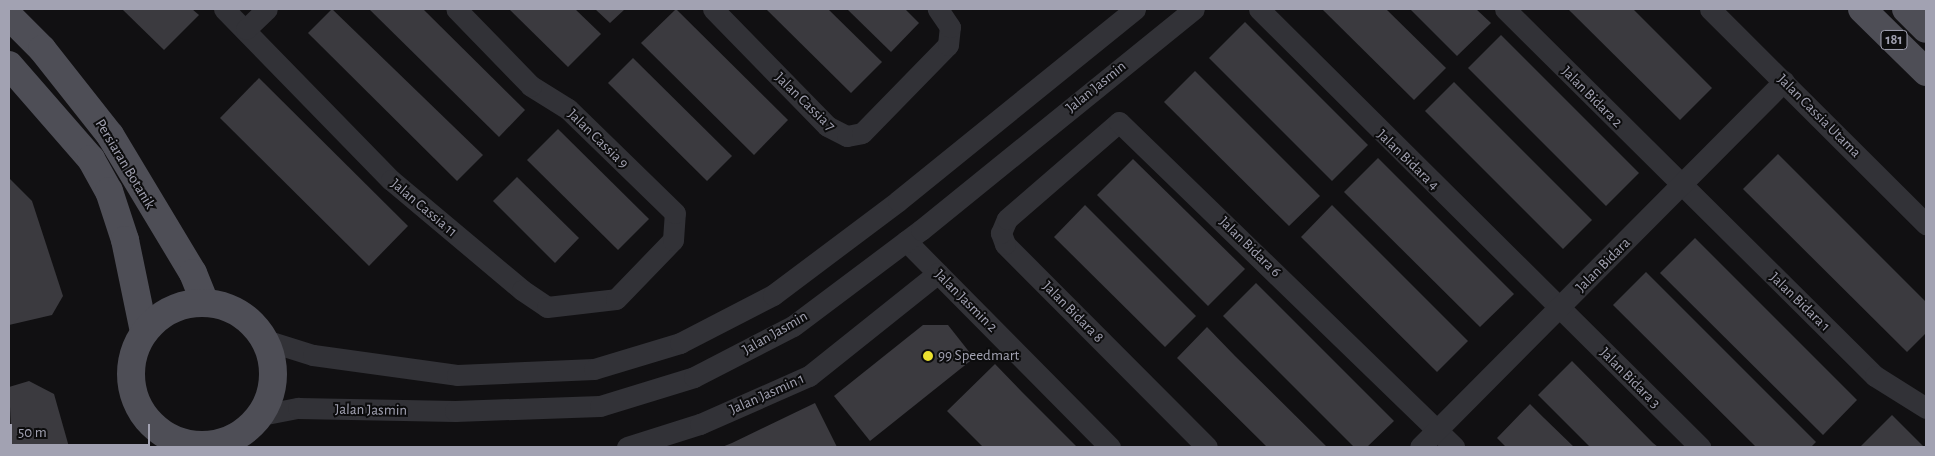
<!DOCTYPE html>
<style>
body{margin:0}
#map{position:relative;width:1935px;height:456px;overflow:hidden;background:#111012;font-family:"Alegreya Sans",sans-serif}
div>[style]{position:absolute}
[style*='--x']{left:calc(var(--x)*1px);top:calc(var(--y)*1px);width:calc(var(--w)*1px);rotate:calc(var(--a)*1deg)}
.building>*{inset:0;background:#3b3a3f}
.minor>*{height:21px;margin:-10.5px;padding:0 10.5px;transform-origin:10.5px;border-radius:10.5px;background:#323237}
.major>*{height:28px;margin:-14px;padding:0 14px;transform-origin:14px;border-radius:14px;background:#4e4e56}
.major>.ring{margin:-14px;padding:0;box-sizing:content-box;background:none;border:28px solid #4e4e56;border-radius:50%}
.dots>*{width:14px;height:14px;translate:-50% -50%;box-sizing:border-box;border:2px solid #0c0c0d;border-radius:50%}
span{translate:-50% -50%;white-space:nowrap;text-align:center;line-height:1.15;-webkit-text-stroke:4px #0c0c0d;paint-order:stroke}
.shield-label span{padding:1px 4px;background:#0c0c0d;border:1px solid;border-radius:4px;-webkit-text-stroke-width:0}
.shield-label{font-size:14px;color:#a2a2b2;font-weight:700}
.street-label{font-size:15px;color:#a2a2b2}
.poi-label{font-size:15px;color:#a2a2b2}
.left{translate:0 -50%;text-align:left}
.frame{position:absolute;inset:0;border:10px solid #a2a2b2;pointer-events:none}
.scale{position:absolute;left:10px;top:424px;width:140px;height:22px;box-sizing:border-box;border:2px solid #a2a2b2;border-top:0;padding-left:6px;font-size:15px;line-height:18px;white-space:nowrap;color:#a2a2b2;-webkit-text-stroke:4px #0c0c0d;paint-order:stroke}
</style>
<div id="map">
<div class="building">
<div style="clip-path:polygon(122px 9px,192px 9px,199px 15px,164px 50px)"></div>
<div style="clip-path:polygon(332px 9px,483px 155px,457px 181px,308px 33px)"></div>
<div style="clip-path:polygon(369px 9px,423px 9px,525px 110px,499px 137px)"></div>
<div style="clip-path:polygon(509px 9px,575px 9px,601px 34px,568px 67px)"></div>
<div style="clip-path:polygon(595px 9px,625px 9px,610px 23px)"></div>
<div style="clip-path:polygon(676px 9px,788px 120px,754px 155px,641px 43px)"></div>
<div style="clip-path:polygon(766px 9px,828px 9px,882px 62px,851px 93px)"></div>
<div style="clip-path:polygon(847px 9px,905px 9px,919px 23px,891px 52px)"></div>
<div style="clip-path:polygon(1322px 9px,1386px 9px,1446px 68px,1414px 100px)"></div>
<div style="clip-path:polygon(1410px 9px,1476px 9px,1491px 23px,1457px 56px)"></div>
<div style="clip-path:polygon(1568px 9px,1633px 9px,1712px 88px,1680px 120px)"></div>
<div style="clip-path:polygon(1245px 22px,1368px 145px,1332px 181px,1209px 58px)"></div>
<div style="clip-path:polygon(1501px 35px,1639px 173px,1606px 206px,1468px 68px)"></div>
<div style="clip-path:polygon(633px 58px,732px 156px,707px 181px,608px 83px)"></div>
<div style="clip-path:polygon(1195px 71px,1320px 196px,1289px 226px,1164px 102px)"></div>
<div style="clip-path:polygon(259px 78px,408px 226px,369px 266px,220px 118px)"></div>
<div style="clip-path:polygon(1454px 82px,1592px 220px,1563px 249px,1425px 111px)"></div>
<div style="clip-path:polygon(558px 129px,649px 219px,618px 250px,527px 160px)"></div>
<div style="clip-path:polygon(1778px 154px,1926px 302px,1926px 333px,1907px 352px,1743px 189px)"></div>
<div style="clip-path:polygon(1378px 158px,1514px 294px,1480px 327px,1344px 192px)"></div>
<div style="clip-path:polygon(1133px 159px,1245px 269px,1208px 306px,1097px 195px)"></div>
<div style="clip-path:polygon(517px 177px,579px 238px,555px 263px,493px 201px)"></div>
<div style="clip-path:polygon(9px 178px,32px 201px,63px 296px,52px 315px,9px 325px)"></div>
<div style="clip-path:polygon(1085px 205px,1196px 316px,1165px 347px,1054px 237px)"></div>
<div style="clip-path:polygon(1332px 205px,1468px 341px,1437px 372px,1301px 237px)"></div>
<div style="clip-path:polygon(1695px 238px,1857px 400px,1823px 435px,1660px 273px)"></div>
<div style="clip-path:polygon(1646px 272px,1816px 442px,1811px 447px,1756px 447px,1613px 305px)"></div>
<div style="clip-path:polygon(1256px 283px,1394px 421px,1367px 447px,1354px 447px,1223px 316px)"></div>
<div style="clip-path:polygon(923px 325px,948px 325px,974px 358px,870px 441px,834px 396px)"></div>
<div style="clip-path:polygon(1207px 327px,1235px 356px,1327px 447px,1267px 447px,1177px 358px)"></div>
<div style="clip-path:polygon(1572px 361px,1653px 443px,1658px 447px,1590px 447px,1538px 395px)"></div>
<div style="clip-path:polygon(995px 364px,1022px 392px,1077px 447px,983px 447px,947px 411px)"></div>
<div style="clip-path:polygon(29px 381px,54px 394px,69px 447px,12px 447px,9px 387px)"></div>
<div style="clip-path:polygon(815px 403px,837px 447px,722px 447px,732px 443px)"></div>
<div style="clip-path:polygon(1530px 404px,1544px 418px,1574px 447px,1506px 447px,1497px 438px)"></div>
<div style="clip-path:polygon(1892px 415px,1924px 447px,1860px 447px)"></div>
</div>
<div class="minor">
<div style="--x:224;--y:9;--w:239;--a:45.7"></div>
<div style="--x:391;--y:180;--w:171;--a:40"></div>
<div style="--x:522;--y:290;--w:30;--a:34"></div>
<div style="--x:547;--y:307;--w:69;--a:-6.6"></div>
<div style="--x:616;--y:299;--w:82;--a:-46"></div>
<div style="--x:673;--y:240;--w:27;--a:-86"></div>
<div style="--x:675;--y:213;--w:149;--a:-135.8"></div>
<div style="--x:568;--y:109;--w:44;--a:-148.1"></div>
<div style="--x:531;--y:86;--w:107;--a:-134.2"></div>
<div style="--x:713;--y:9;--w:163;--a:45.7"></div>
<div style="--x:827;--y:126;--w:22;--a:27"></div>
<div style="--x:847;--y:136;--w:15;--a:-11"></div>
<div style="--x:862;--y:133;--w:123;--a:-45.7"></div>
<div style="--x:948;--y:45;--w:18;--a:-84"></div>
<div style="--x:950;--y:27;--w:22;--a:-124"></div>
<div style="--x:1259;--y:9;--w:622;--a:44.8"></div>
<div style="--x:1505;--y:9;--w:521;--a:44.77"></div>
<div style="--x:1875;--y:376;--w:60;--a:32.1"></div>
<div style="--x:1710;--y:9;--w:305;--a:44.9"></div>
<div style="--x:246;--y:29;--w:29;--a:-44"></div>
<div style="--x:906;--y:241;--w:290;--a:45.3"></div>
<div style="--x:265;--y:340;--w:50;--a:17.4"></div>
<div style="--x:313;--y:355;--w:145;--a:7.9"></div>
<div style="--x:457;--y:375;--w:137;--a:-2.5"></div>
<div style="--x:594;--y:369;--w:90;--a:-16.8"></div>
<div style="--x:680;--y:343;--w:105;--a:-27.3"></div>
<div style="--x:773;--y:295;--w:156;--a:-36.9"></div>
<div style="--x:898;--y:201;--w:305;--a:-39"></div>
<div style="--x:261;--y:415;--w:38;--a:-11"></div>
<div style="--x:298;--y:408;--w:157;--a:1.1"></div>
<div style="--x:455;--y:411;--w:145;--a:-2"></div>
<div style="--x:600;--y:406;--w:98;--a:-17.1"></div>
<div style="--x:694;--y:377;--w:111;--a:-27.3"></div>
<div style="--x:793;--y:326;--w:160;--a:-36.9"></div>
<div style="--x:921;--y:230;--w:351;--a:-39"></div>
<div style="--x:627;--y:447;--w:77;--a:-17.5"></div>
<div style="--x:700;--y:424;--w:119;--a:-23.8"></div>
<div style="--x:809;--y:376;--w:165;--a:-38.6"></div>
<div style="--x:1207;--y:447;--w:286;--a:-134.9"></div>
<div style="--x:1005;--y:244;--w:12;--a:-110"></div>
<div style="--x:1001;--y:233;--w:15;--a:-67"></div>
<div style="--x:1007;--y:219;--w:148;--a:-40.9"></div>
<div style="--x:1119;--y:122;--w:467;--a:44.1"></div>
<div style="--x:1420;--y:447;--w:516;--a:-45.16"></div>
</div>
<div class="major">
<div style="--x:1862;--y:9;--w:90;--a:44.5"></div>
<div style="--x:1906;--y:9;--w:28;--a:45"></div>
<div style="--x:9;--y:16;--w:47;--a:45"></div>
<div style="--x:42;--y:49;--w:110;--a:51.7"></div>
<div style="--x:110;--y:135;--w:161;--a:59"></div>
<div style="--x:193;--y:273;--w:31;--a:68"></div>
<div style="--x:9;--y:65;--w:125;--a:48.9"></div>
<div style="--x:91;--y:159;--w:37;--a:61"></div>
<div style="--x:109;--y:191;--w:52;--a:71.9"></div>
<div style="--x:125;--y:240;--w:94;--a:78.3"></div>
<div class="ring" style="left:131px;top:303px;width:114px;height:114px"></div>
</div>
<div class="dots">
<div style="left:928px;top:356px;background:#ece12f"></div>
</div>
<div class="shield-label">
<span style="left:1894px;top:40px">181</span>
</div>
<div class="street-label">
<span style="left:1096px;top:87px;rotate:-39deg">Jalan Jasmin</span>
<span style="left:1592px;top:97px;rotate:45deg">Jalan Bidara 2</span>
<span style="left:805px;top:102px;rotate:44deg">Jalan Cassia 7</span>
<span style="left:1819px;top:116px;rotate:45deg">Jalan Cassia Utama</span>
<span style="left:598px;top:139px;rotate:44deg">Jalan Cassia 9</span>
<span style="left:1408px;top:160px;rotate:44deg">Jalan Bidara 4</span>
<span style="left:125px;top:164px;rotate:59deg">Persiaran Botanik</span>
<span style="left:424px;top:208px;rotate:40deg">Jalan Cassia 11</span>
<span style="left:1250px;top:247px;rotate:44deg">Jalan Bidara 6</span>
<span style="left:1603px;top:265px;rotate:-45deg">Jalan Bidara</span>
<span style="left:966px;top:301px;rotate:45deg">Jalan Jasmin 2</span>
<span style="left:1800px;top:302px;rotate:44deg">Jalan Bidara 1</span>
<span style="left:1073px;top:312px;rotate:45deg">Jalan Bidara 8</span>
<span style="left:775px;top:333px;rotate:-30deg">Jalan Jasmin</span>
<span style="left:1630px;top:378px;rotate:45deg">Jalan Bidara 3</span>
<span style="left:767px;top:394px;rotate:-24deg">Jalan Jasmin 1</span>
<span style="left:371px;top:410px;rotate:1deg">Jalan Jasmin</span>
</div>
<div class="poi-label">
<span class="left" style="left:938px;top:356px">99 Speedmart</span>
</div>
<div class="frame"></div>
<div class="scale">50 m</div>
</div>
